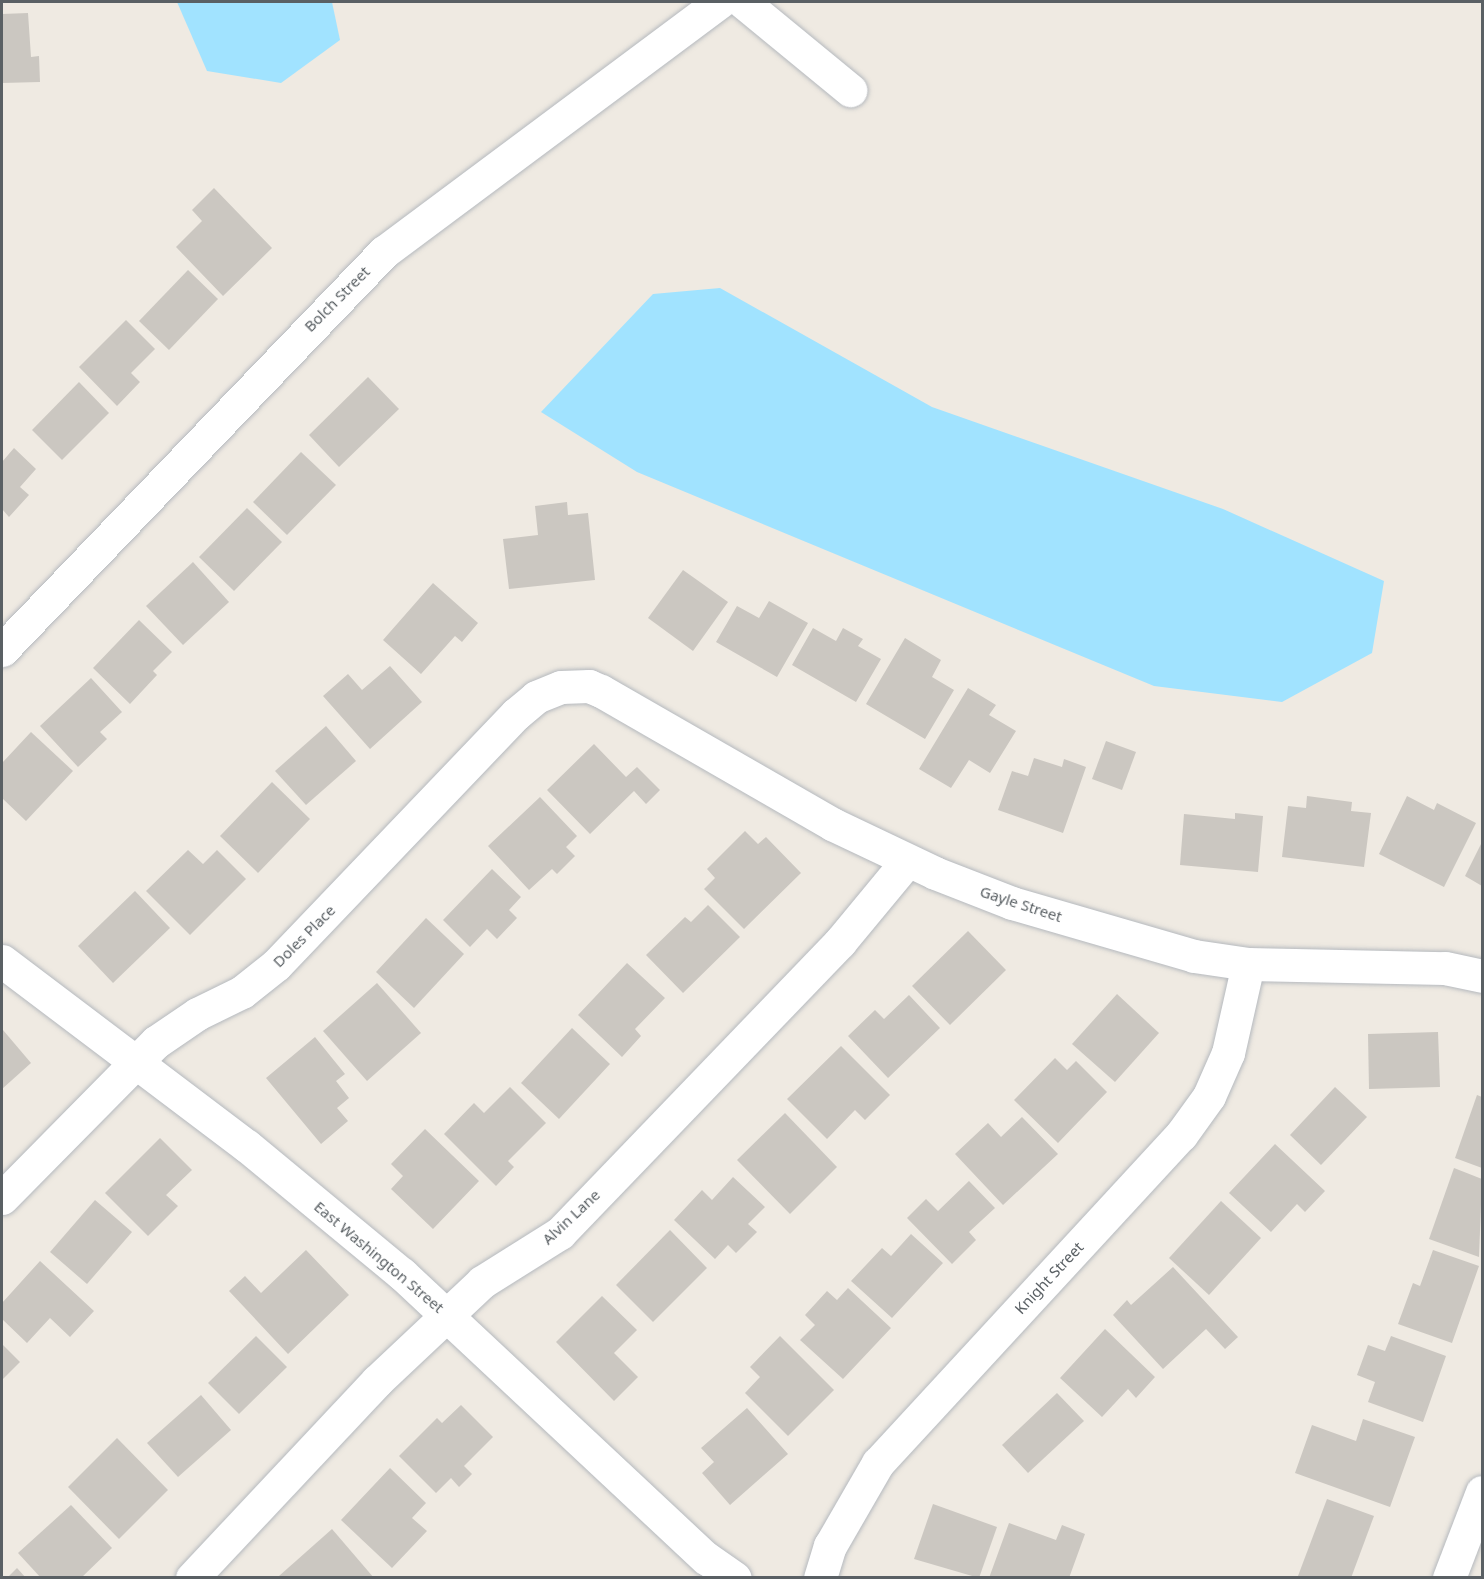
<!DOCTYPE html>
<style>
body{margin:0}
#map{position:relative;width:1484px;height:1579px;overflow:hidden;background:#efeae2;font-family:"Noto Sans",sans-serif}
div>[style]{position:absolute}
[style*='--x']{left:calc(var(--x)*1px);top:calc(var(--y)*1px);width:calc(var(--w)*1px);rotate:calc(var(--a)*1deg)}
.water>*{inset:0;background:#a1e3ff}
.building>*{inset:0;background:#cbc7c1}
.roads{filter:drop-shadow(0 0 2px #b5b9be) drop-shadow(0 0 2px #b5b9be)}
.minor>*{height:33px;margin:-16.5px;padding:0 16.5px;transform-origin:16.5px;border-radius:16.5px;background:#fff}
span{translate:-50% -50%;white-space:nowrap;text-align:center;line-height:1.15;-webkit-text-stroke:6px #fff;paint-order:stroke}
.street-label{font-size:15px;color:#5a6064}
.frame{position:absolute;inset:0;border:3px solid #5a6064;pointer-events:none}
</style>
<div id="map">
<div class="water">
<div style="clip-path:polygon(177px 2px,332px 2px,340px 40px,281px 83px,207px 71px)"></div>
<div style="clip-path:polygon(720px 288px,932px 407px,1223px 509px,1384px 581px,1372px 653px,1282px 702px,1154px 686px,637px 472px,541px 412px,653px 294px)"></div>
</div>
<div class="building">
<div style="clip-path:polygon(28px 13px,31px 57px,39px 56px,40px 82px,2px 83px,2px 14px)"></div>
<div style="clip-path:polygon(214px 188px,272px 248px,223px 296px,176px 247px,202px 221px,192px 210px)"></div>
<div style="clip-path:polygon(188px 270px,218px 299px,169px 350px,139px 321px)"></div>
<div style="clip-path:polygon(126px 320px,155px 349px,131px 373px,140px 382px,117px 406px,79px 367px)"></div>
<div style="clip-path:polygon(368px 377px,399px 409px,339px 467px,309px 435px)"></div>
<div style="clip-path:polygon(79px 382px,109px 413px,62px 460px,32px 430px)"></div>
<div style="clip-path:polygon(14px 448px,36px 469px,20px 487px,29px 495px,9px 517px,2px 509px,2px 462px)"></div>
<div style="clip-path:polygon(301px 452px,336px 485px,287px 535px,253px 502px)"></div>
<div style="clip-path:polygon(567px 502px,568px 515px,588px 513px,595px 580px,509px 589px,503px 539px,538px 535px,535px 506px)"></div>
<div style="clip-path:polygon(247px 508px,282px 542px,234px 591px,199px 557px)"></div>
<div style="clip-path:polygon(193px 562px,229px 602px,183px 645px,146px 606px)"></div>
<div style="clip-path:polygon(683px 570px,728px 602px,693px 651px,648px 618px)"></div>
<div style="clip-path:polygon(433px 583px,478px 623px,462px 642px,455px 636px,421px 674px,383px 640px)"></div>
<div style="clip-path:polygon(769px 601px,808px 623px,777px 677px,716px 642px,737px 606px,759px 618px)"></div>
<div style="clip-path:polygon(139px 620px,172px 652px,153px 671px,157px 675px,130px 704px,93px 668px)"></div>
<div style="clip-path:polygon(813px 628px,836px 641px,843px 628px,863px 639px,858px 646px,881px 659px,856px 702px,792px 665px)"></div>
<div style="clip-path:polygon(905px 638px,941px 660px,932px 677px,954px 690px,925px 739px,866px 704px)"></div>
<div style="clip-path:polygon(390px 666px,422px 702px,370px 749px,323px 696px,348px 674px,362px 690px)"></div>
<div style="clip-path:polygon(91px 678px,122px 712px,100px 732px,107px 739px,78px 767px,40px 726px)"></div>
<div style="clip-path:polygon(968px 688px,996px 705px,989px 715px,1016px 731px,990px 773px,969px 760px,951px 788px,919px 769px)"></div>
<div style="clip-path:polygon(326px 726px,356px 761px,306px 805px,275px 771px)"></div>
<div style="clip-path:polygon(31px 732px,73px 771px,26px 821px,2px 798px,2px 763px)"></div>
<div style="clip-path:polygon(1106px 741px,1136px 752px,1122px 790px,1092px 779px)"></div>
<div style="clip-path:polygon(594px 744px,626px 777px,637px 767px,660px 790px,646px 804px,634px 791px,590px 834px,547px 790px)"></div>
<div style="clip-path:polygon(1034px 758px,1062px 767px,1064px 759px,1086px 767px,1063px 833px,998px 810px,1012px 771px,1028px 776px)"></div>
<div style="clip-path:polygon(272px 782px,310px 819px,258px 873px,220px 836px)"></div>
<div style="clip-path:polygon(1307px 796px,1352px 802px,1351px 811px,1371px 813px,1364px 867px,1282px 857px,1288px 806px,1306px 808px)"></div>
<div style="clip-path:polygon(1407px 796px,1434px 810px,1437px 803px,1476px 823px,1444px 887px,1379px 854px)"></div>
<div style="clip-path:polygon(540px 797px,577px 836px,566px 847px,575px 856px,557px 874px,552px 869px,529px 890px,488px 846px)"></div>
<div style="clip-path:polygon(1235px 813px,1263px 816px,1258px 872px,1180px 865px,1184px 814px,1235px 819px)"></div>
<div style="clip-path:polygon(745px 831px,758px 844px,766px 837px,801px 873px,744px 929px,704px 889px,715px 878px,707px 869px)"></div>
<div style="clip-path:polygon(1482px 842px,1482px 886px,1465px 876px)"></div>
<div style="clip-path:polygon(188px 850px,203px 864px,217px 850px,246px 879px,190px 935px,146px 891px)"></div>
<div style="clip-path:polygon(492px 869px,521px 897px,509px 910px,517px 918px,497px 939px,487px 929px,470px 947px,443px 920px)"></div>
<div style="clip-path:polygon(135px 891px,170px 928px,113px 983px,78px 946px)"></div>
<div style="clip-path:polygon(708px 905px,740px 937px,683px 993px,646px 955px,685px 917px,691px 922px)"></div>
<div style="clip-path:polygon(426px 918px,464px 954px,414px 1008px,376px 972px)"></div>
<div style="clip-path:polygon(968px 931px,1006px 970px,950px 1025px,912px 986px)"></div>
<div style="clip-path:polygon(627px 963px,665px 998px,635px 1029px,641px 1036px,622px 1057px,578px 1015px)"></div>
<div style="clip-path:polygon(377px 983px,421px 1033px,367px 1081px,323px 1031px)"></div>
<div style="clip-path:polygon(1117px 994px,1159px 1033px,1115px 1082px,1072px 1044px)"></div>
<div style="clip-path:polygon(909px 995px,940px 1028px,888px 1078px,848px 1036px,875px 1010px,884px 1019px)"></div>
<div style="clip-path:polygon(572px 1028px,610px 1064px,559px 1119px,521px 1083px)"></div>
<div style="clip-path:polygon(3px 1030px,31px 1063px,2px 1089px,2px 1031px)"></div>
<div style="clip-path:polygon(1438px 1032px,1440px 1087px,1369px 1089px,1368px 1034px)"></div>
<div style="clip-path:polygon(315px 1037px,345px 1074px,336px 1081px,349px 1098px,337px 1108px,348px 1121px,321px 1144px,266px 1078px)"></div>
<div style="clip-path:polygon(841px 1046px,890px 1095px,865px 1120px,855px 1110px,827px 1139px,787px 1099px)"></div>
<div style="clip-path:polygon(1055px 1058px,1067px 1070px,1076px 1061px,1107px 1092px,1058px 1143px,1014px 1100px)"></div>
<div style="clip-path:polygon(510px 1087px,546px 1123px,508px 1161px,514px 1167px,496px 1186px,444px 1134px,474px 1103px,484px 1113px)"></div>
<div style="clip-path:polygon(1335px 1087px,1367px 1117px,1321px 1165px,1290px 1135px)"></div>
<div style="clip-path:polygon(1477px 1095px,1482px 1097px,1482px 1168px,1455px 1158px)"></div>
<div style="clip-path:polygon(785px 1113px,837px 1167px,790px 1214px,737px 1160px)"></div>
<div style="clip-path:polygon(1022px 1117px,1058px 1154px,1003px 1205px,955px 1154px,988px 1123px,1001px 1137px)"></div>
<div style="clip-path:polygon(425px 1129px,479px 1181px,433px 1229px,391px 1189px,403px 1176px,391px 1164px)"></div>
<div style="clip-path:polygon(160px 1138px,192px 1170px,166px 1195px,178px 1206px,148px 1236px,105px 1193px)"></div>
<div style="clip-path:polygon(1275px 1144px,1325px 1191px,1305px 1212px,1297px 1204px,1271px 1232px,1229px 1193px)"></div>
<div style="clip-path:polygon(1454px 1168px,1482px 1179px,1479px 1257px,1429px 1239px)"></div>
<div style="clip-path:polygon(733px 1177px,765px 1207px,748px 1224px,757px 1232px,736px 1253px,728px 1245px,715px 1259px,674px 1220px,702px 1190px,712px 1200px)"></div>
<div style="clip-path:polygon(969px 1181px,995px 1208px,969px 1232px,976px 1240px,952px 1264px,907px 1218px,926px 1199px,938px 1211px)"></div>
<div style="clip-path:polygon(95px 1200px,132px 1232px,87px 1284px,50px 1252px)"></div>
<div style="clip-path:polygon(1221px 1201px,1261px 1238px,1209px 1295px,1169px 1258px)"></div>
<div style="clip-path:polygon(670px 1230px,707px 1268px,653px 1322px,616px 1285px)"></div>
<div style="clip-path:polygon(911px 1234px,943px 1263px,892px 1318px,851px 1281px,882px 1248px,891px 1256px)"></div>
<div style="clip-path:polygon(306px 1250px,349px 1295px,288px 1354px,229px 1291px,245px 1276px,261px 1293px)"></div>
<div style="clip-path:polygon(1433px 1250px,1479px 1266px,1452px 1343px,1398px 1324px,1413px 1283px,1420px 1286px)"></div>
<div style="clip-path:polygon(40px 1261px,94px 1311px,70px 1337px,50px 1318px,27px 1343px,2px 1319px,2px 1303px)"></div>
<div style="clip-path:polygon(1173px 1267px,1238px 1337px,1225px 1349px,1206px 1329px,1163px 1369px,1113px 1315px,1127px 1300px,1131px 1305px)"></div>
<div style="clip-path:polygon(848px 1288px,891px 1328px,843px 1379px,800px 1340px,815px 1325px,805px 1315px,827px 1291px,837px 1300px)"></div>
<div style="clip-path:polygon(602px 1296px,637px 1330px,614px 1353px,638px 1377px,614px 1401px,556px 1342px)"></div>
<div style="clip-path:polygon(1105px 1329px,1155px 1377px,1136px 1398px,1128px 1389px,1102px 1417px,1060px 1378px)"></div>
<div style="clip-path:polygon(256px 1336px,287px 1367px,239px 1414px,208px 1383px)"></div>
<div style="clip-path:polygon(780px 1336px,834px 1390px,788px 1436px,745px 1393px,760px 1377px,750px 1367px)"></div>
<div style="clip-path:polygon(1391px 1336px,1446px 1356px,1423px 1422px,1368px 1402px,1375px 1382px,1357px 1375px,1368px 1345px,1385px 1351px)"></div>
<div style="clip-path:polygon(2px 1344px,20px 1362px,2px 1380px)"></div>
<div style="clip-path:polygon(1057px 1393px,1084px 1421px,1028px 1473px,1002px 1445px)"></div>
<div style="clip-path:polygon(201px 1395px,231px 1430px,178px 1477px,147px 1443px)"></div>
<div style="clip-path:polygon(461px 1405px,493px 1437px,464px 1466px,472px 1474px,459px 1487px,451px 1478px,436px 1493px,399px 1456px,437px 1418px,442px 1423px)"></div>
<div style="clip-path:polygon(747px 1408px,788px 1454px,730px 1505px,702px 1473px,714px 1462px,701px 1448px)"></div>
<div style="clip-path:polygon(1363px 1419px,1415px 1437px,1390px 1507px,1295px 1473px,1312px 1425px,1356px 1441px)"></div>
<div style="clip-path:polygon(117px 1438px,168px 1490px,119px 1539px,68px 1487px)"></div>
<div style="clip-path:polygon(390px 1468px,426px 1503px,412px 1518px,427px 1531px,392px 1568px,341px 1520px)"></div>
<div style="clip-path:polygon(1327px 1499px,1374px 1516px,1351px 1578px,1298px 1576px)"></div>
<div style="clip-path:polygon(933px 1504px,997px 1527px,979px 1578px,914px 1559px)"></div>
<div style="clip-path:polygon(71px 1505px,112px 1548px,81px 1578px,41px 1578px,18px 1553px)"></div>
<div style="clip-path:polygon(1009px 1523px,1056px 1540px,1062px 1525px,1085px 1534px,1069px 1578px,989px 1578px)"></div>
<div style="clip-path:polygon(332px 1529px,374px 1578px,281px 1578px,279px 1576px)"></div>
<div style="clip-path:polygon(17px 1568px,26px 1578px,7px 1578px)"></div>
</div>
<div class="roads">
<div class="minor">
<div style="--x:743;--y:2;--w:139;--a:39.4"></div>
<div style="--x:2;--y:650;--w:552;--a:-46.18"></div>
<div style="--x:384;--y:252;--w:419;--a:-36.7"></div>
<div style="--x:2;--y:961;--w:307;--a:37.1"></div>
<div style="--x:247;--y:1146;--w:201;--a:39.6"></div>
<div style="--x:402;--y:1274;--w:416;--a:43.1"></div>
<div style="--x:706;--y:1558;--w:35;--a:35"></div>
<div style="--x:2;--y:1198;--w:219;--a:-45.4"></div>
<div style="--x:156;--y:1042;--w:50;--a:-34.3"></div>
<div style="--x:197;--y:1014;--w:50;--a:-26.1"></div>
<div style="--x:242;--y:992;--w:43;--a:-38.5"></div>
<div style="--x:276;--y:965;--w:347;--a:-46.3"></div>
<div style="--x:516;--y:714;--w:26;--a:-40"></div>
<div style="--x:536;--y:697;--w:27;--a:-22"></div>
<div style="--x:561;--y:687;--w:28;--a:-2"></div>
<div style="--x:589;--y:686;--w:13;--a:23"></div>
<div style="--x:601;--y:691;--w:267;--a:29.9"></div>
<div style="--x:832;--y:824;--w:114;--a:25.4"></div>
<div style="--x:935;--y:873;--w:83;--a:21.3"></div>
<div style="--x:1012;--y:903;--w:190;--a:16.2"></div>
<div style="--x:1194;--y:956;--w:55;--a:8.4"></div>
<div style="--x:1248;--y:964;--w:197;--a:1.2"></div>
<div style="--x:1445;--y:968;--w:38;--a:12"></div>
<div style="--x:192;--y:1578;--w:270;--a:-46.8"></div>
<div style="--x:377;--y:1381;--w:144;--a:-43.3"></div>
<div style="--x:482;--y:1282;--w:92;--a:-32.1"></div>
<div style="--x:560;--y:1233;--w:404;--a:-46.1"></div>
<div style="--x:840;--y:942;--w:105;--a:-50.4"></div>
<div style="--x:820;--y:1578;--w:34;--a:-73"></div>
<div style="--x:830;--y:1546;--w:96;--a:-60"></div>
<div style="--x:878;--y:1463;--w:447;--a:-47.3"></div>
<div style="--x:1181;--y:1135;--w:48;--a:-54.3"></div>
<div style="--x:1209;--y:1096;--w:47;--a:-66.2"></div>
<div style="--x:1228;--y:1053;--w:91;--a:-77.3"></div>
<div style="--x:1449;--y:1578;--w:92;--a:-69"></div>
</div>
</div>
<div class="street-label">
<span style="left:337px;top:299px;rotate:-45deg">Bolch Street</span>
<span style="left:1021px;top:904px;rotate:18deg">Gayle Street</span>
<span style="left:304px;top:936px;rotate:-45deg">Doles Place</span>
<span style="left:571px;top:1217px;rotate:-43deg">Alvin Lane</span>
<span style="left:379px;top:1257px;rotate:40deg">East Washington Street</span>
<span style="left:1049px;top:1278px;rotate:-47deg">Knight Street</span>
</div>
<div class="frame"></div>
</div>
